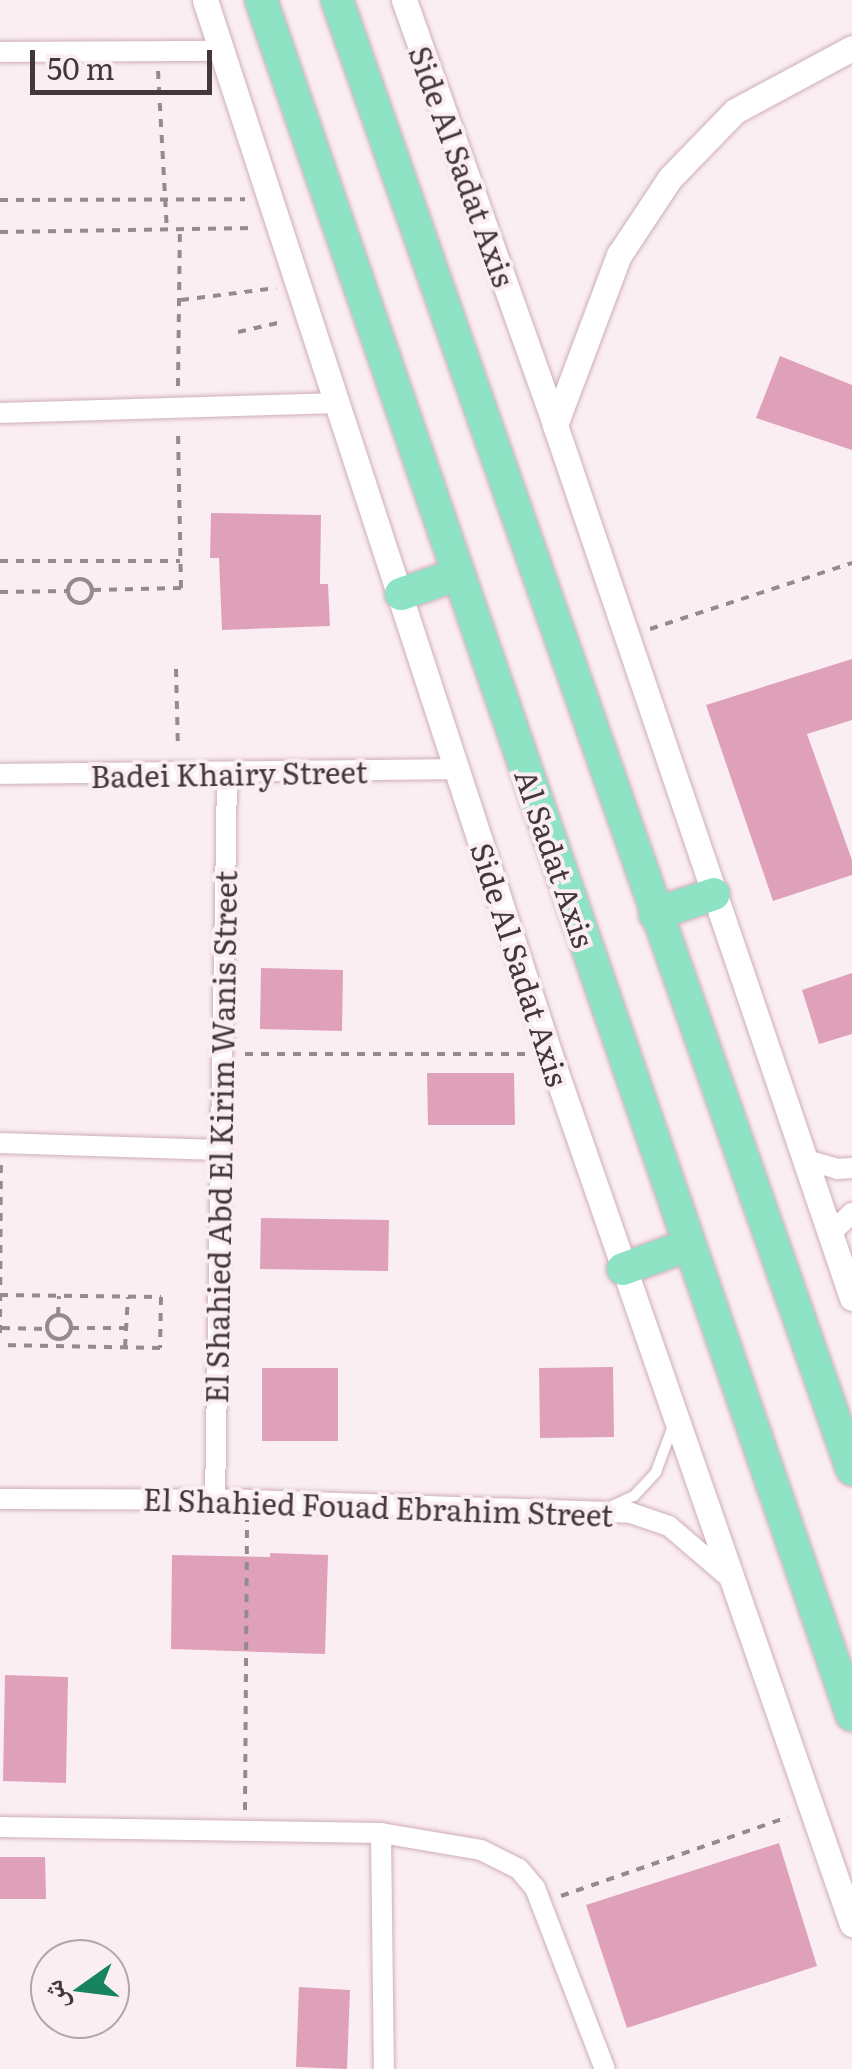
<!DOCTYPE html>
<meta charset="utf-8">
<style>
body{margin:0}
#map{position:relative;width:852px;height:2069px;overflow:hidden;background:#fbeef3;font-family:Literata,"Noto Naskh Arabic",serif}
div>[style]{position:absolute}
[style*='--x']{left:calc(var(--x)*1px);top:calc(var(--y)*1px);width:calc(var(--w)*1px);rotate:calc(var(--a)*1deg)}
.building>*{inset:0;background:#dfa1ba}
.path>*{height:4px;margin-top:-2px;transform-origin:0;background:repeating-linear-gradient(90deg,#978a8f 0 8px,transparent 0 16px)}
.path>.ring{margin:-2px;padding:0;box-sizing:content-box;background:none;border:4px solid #978a8f;border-radius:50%}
.roads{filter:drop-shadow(0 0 2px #ceaebb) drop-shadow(0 0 2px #ceaebb)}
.service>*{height:10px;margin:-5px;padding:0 5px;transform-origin:5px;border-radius:5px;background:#fff}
.minor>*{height:20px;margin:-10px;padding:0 10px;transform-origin:10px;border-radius:10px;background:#fff}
.tertiary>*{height:25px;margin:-12.5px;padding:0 12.5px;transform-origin:12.5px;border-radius:12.5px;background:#fff}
.primary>*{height:32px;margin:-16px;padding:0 16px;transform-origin:16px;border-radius:16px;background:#8ee3c4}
span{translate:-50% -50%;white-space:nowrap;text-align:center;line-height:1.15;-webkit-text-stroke:8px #fbeef3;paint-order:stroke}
.street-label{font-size:30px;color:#44373c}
.north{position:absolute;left:30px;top:1939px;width:100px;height:100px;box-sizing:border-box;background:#fbeef3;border:2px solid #b2a5aa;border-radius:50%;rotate:256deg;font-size:28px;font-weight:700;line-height:40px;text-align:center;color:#44373c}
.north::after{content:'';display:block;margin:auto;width:35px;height:45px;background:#18835f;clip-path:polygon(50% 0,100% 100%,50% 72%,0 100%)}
.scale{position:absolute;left:30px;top:50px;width:182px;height:45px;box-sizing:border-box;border:5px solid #44373c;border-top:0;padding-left:12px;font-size:30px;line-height:35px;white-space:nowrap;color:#44373c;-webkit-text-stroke:8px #fbeef3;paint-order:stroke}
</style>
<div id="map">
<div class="building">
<div style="clip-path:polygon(780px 356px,852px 385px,852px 450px,756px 418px)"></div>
<div style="clip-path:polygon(211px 513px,321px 515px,320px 584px,328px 584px,330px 626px,222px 630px,219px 558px,210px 558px)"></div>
<div style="clip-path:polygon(852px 659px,852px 720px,807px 734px,852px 860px,852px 875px,773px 901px,706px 705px)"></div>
<div style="clip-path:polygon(261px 968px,343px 970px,342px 1031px,260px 1029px)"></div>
<div style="clip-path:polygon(852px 973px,852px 1034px,819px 1044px,802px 990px)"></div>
<div style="clip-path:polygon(427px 1073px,514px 1073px,515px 1125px,428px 1125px)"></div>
<div style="clip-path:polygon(261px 1218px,389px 1220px,388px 1271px,260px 1269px)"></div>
<div style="clip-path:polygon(613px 1367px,614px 1437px,540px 1438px,539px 1368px)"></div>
<div style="clip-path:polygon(262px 1368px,338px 1368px,338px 1441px,262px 1441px)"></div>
<div style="clip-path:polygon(270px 1553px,328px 1555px,325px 1654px,171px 1649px,172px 1555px,270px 1557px)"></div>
<div style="clip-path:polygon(5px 1675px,68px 1677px,66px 1783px,3px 1781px)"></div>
<div style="clip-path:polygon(779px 1843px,817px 1966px,627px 2028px,586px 1905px)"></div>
<div style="clip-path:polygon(0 1857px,45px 1857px,46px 1899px,0 1899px)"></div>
<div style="clip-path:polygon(299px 1987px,350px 1990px,347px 2069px,296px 2067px)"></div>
</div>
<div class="path">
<div style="--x:158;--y:71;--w:160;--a:86.8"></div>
<div style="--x:0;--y:200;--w:245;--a:-0.2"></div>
<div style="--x:0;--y:232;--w:255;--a:-0.9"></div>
<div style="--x:181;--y:300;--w:96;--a:-7.2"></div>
<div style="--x:238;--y:332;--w:45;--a:-12.8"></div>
<div style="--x:178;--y:386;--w:155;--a:-89.3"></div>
<div style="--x:0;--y:561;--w:180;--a:0"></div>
<div class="ring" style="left:68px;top:579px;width:20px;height:20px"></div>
<div style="--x:93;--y:590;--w:88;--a:-1.3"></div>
<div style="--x:181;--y:588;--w:157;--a:-91.1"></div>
<div style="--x:0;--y:592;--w:68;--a:-0.8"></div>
<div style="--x:650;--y:629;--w:213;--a:-18.1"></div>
<div style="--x:176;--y:669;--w:80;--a:88.6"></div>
<div style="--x:245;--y:1054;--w:280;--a:0"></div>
<div style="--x:0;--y:1295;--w:161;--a:0.7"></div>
<div style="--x:161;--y:1297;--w:51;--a:91.1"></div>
<div style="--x:160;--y:1348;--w:160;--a:-178.9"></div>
<div style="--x:58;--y:1315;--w:19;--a:-87"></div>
<div class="ring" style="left:47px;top:1315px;width:20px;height:20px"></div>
<div style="--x:2;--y:1328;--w:46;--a:1.2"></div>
<div style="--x:71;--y:1328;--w:55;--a:0"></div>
<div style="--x:0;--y:1333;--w:170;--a:-89.7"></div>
<div style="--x:125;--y:1347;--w:50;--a:-86.6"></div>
<div style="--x:245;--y:1810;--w:290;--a:-89.6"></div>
<div style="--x:561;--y:1896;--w:240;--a:-19.2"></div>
</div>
<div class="roads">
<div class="service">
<div style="--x:610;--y:1507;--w:26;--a:-25"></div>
<div style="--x:634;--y:1496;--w:33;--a:-47"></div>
<div style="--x:656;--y:1472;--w:49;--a:-69.7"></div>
</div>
<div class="minor">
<div style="--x:0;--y:52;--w:222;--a:-0.3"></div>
<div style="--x:0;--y:413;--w:338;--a:-1.7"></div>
<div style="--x:0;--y:774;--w:457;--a:-0.6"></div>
<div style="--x:0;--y:1143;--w:218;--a:1.8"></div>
<div style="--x:803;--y:1159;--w:35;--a:16"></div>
<div style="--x:837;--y:1169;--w:15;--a:-4"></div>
<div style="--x:829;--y:1235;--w:32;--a:-44"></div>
<div style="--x:0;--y:1499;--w:248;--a:0.2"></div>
<div style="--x:248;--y:1500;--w:383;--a:1.9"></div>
<div style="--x:631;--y:1513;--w:40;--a:18.9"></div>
<div style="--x:669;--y:1526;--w:83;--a:40.6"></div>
<div style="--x:215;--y:1500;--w:726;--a:-89.05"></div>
<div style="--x:0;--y:1827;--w:381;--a:0.9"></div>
<div style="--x:381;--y:1833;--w:101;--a:9.6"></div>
<div style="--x:481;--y:1850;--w:42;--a:26.6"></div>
<div style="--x:519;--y:1869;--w:25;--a:50"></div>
<div style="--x:535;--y:1888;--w:194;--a:68.9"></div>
<div style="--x:381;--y:1833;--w:236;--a:89.3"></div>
</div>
<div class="tertiary">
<div style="--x:205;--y:0;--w:1110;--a:71.89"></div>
<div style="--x:550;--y:1055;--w:920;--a:70.84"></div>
<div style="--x:404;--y:0;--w:451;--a:70.4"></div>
<div style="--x:555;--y:425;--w:922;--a:71.21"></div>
<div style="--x:555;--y:425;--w:182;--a:-69.4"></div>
<div style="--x:619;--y:255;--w:92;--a:-56.5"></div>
<div style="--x:670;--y:178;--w:93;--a:-45.9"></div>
<div style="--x:735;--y:111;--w:133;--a:-28.3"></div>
</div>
<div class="primary">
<div style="--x:261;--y:0;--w:1814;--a:70.99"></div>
<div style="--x:337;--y:0;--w:1557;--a:70.68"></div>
<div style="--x:401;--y:594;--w:61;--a:-19"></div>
<div style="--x:655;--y:914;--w:62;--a:-18.7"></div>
<div style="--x:623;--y:1269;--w:70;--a:-20"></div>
</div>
</div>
<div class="street-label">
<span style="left:463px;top:166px;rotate:70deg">Side Al Sadat Axis</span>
<span style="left:229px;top:773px;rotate:-1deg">Badei Khairy Street</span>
<span style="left:556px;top:858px;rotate:71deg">Al Sadat Axis</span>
<span style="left:521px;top:964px;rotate:72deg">Side Al Sadat Axis</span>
<span style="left:220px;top:1137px;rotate:-89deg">El Shahied Abd El Kirim Wanis Street</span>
<span style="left:378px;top:1506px;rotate:2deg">El Shahied Fouad Ebrahim Street</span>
</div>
<div class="north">ش</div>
<div class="scale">50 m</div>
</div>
